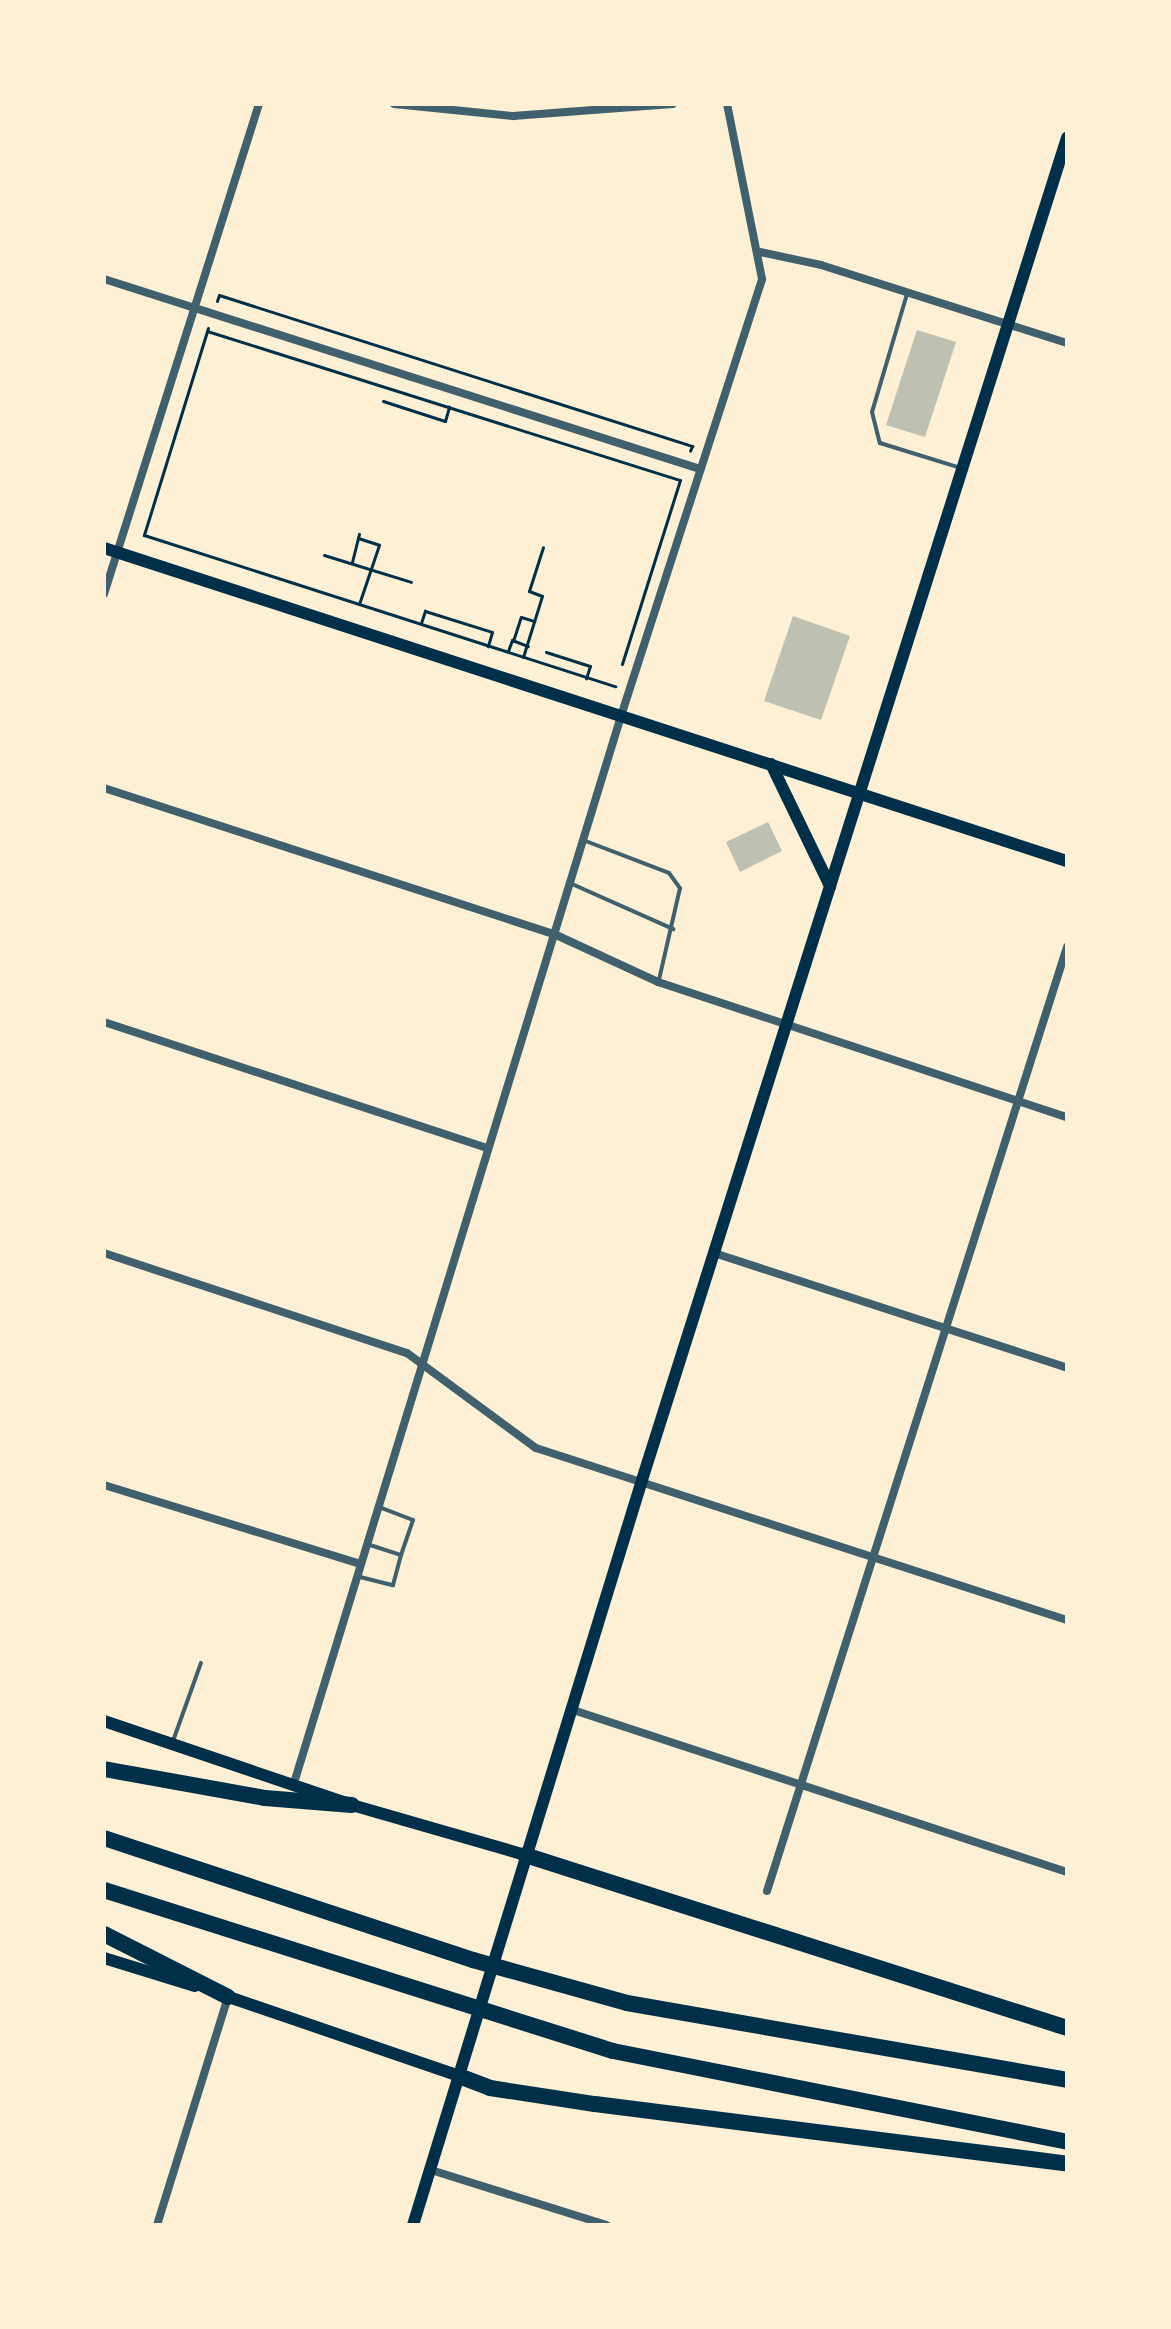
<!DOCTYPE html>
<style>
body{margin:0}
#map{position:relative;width:1171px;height:2329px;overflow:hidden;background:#fdf0d5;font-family:"PT Sans Narrow",sans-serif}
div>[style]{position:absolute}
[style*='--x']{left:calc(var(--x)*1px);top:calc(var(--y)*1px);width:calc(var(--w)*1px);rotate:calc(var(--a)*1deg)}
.building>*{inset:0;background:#bec0b2}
.path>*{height:3px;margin:-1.5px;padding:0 1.5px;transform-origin:1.5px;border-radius:1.5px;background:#003049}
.service>*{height:4px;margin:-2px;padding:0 2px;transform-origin:2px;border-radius:2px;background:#3f606c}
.minor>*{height:8px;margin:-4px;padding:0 4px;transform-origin:4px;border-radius:4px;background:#3f606c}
.secondary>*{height:12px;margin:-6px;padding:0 6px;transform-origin:6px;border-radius:6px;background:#003049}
.motorway>*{height:16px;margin:-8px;padding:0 8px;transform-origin:8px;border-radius:8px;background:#003049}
span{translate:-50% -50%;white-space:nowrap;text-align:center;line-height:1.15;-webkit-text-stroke:6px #fdf0d5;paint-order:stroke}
.frame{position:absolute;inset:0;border:106px solid #fdf0d5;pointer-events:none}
</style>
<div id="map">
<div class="building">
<div style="clip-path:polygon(917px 330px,956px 342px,925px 437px,886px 425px)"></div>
<div style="clip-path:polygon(793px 616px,850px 636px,821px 720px,764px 701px)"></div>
<div style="clip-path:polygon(768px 822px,782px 851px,740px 872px,726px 842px)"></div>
</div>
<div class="path">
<div style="--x:217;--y:301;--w:6;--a:-72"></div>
<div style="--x:219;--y:295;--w:497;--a:17.7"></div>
<div style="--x:692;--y:446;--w:5;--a:112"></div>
<div style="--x:208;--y:328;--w:217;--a:107.2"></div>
<div style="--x:144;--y:535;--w:495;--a:17.8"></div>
<div style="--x:207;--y:331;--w:496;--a:17.5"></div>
<div style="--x:680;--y:480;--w:193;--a:107.5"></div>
<div style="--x:383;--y:401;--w:65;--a:17.9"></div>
<div style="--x:445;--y:421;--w:15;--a:-74"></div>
<div style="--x:358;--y:538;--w:22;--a:18"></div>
<div style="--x:379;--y:545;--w:62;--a:108.7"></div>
<div style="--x:324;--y:555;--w:91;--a:17.2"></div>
<div style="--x:352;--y:562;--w:29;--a:-76"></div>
<div style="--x:421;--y:623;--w:13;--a:-72"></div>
<div style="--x:425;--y:611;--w:70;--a:17.4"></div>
<div style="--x:492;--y:632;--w:15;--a:106"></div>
<div style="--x:513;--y:641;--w:25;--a:-72"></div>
<div style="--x:521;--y:617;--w:14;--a:17"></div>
<div style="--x:508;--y:651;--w:12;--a:-70"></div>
<div style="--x:512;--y:640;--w:17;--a:21"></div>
<div style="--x:546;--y:652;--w:46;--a:17.7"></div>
<div style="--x:590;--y:666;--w:13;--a:108"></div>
<div style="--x:523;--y:657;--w:64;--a:-72.7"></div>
<div style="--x:542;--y:596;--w:14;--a:-159"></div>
<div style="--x:529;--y:591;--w:46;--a:-72.3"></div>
</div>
<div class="service">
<div style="--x:907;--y:294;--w:123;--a:106.5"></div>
<div style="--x:872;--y:412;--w:32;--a:76"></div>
<div style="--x:880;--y:443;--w:85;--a:17.2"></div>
<div style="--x:583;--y:840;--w:92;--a:21"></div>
<div style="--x:669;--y:873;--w:19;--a:54"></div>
<div style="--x:680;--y:888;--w:94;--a:102.9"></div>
<div style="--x:572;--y:884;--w:111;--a:24"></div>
<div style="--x:367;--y:1544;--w:36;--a:18"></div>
<div style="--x:401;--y:1555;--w:37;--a:-71"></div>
<div style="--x:413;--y:1520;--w:34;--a:-159"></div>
<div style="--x:360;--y:1577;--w:34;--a:14"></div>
<div style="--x:393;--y:1585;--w:31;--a:-75"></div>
<div style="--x:173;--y:1741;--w:83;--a:-70.3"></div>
</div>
<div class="minor">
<div style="--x:394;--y:104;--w:120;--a:5.8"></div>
<div style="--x:513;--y:116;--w:160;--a:-4.3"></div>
<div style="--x:760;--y:252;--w:62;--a:12"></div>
<div style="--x:821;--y:265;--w:258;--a:17.6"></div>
<div style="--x:104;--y:279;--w:626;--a:17.68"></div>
<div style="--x:104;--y:594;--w:514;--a:-72.45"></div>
<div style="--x:104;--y:788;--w:473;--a:18"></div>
<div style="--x:554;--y:934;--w:115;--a:24.8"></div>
<div style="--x:658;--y:982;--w:431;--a:18.3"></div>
<div style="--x:104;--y:1022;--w:404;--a:18.2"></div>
<div style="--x:104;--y:1253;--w:319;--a:18.3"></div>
<div style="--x:407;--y:1353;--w:160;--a:36.4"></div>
<div style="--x:536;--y:1448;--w:558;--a:17.95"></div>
<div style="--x:714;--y:1253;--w:371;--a:18"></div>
<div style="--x:104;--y:1485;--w:268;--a:17.1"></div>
<div style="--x:570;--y:1709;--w:523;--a:18.16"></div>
<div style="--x:294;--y:1783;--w:1116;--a:-72.96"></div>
<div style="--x:621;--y:716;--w:459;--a:-72.1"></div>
<div style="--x:762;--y:279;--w:178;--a:-101.3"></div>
<div style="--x:767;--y:1891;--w:991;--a:-72.37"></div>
<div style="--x:431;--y:2170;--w:184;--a:17.4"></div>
<div style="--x:157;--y:2225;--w:239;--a:-72.7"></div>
</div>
<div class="secondary">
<div style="--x:104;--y:548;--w:1013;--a:18.01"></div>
<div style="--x:771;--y:764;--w:136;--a:64.2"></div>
<div style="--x:104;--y:1721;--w:262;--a:18.7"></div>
<div style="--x:352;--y:1805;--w:180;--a:16.1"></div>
<div style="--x:104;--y:1958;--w:95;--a:17.1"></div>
<div style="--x:220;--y:1994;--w:253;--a:18.9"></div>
<div style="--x:413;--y:2225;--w:779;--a:-72.91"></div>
<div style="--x:642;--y:1480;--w:1408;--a:-72.43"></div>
</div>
<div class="motorway">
<div style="--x:104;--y:1769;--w:164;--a:10.2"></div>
<div style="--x:265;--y:1798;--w:87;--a:4.6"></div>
<div style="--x:104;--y:1838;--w:389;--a:18.3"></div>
<div style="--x:473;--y:1960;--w:160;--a:15.6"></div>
<div style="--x:627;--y:2003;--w:447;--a:9.9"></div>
<div style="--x:525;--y:1855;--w:569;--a:17.7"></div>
<div style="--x:104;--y:1890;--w:534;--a:17.55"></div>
<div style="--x:613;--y:2051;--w:463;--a:11.3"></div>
<div style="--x:104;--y:1934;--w:139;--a:26.9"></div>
<div style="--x:459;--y:2076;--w:33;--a:21"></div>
<div style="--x:490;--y:2088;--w:106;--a:8.7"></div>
<div style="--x:595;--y:2104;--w:476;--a:7.2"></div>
</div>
<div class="frame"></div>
</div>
